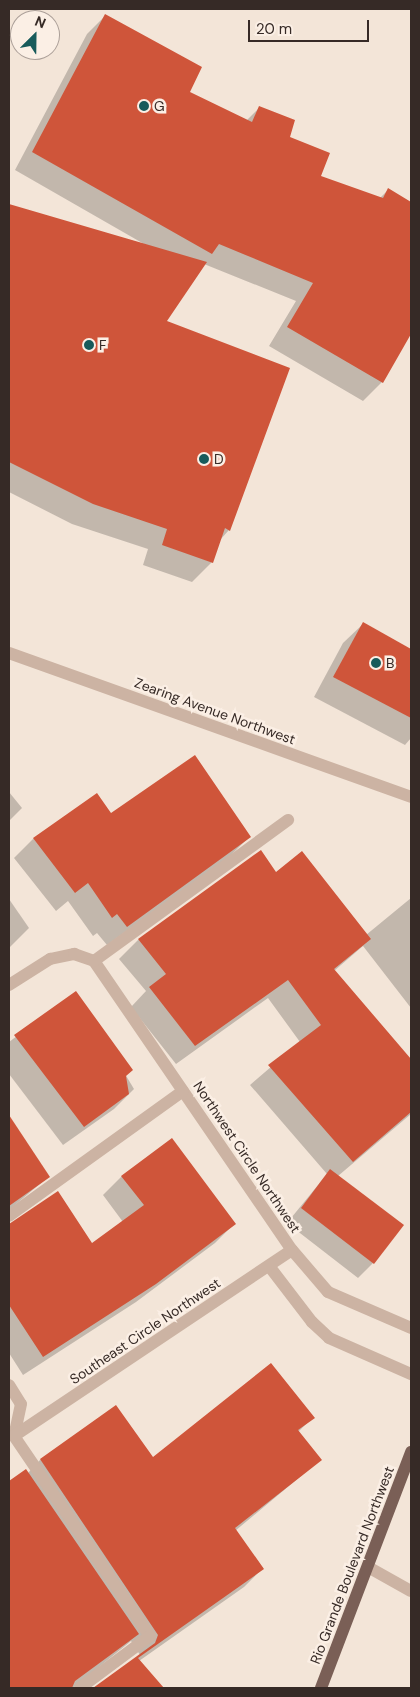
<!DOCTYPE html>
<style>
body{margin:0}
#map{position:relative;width:420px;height:1697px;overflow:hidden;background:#f3e5d8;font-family:"DM Sans",sans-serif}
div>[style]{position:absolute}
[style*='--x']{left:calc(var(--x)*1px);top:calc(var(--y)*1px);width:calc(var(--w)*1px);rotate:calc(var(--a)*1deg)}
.shadow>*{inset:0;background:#0003}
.building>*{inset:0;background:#cf553a}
.minor>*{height:12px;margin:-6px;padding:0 6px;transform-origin:6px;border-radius:6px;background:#ccb3a3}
.tertiary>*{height:12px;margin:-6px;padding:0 6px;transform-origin:6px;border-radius:6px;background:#ccb3a3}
.primary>*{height:12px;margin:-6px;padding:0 6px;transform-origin:6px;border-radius:6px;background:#7a5f56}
.dots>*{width:14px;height:14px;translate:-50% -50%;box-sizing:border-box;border:2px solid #fbefe5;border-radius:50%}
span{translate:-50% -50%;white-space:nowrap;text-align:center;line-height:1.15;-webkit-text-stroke:5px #fbefe5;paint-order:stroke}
.poi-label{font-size:14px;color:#362a26}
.left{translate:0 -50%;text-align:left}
.street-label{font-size:14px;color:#362a26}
.frame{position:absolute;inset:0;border:10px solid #362a26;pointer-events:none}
.north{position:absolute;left:10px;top:10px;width:50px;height:50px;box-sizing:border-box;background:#fbefe5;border:1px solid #aca099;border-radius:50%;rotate:23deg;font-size:14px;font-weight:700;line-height:20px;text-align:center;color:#362a26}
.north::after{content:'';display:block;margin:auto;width:18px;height:22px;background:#185b5b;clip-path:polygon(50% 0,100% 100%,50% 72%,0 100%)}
.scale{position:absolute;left:248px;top:20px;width:121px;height:22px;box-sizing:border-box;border:2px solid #362a26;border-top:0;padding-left:6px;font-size:15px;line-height:18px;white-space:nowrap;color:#362a26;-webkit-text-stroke:4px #fbefe5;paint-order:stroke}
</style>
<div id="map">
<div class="shadow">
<div style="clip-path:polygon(105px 16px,188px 93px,246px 121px,260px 107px,320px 177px,380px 198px,388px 190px,411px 203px,411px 332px,382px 382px,363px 401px,269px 346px,296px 301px,204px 264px,165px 322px,229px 530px,220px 540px,212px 562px,192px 582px,143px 565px,148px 549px,72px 524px,9px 492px,9px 206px,144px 244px,15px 170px,87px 34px)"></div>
<div style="clip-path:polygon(363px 624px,411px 650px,411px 738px,405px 745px,314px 697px,343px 643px)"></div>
<div style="clip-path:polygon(9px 792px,22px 808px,9px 821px)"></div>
<div style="clip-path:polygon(96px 795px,111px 815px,250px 836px,230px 856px,107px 945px,97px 933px,93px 936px,68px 901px,56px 911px,14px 858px,33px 839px)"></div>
<div style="clip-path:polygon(260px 852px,275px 873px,366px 935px,411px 898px,411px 1008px,363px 946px,334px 971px,411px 1072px,411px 1114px,338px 1176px,373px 1263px,358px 1278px,287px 1223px,327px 1174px,250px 1085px,300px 1042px,268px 998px,176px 1064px,131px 1007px,146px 991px,119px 959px,138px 940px)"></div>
<div style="clip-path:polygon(9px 899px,29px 928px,9px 948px)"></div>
<div style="clip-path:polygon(76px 992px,134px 1089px,114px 1109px,63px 1145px,9px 1074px,9px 1042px)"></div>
<div style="clip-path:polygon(9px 1117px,48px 1177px,9px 1210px)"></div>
<div style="clip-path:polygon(122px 1176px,234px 1224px,215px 1243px,136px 1302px,23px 1375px,9px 1353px,9px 1224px,92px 1244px,123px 1222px,103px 1195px)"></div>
<div style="clip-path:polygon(116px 1407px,152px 1458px,313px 1417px,298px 1432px,320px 1460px,235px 1531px,263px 1568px,244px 1587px,139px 1661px,162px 1688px,94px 1688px,140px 1655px,131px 1641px,73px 1688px,9px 1688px,9px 1483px,26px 1470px,28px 1473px,40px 1460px)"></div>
</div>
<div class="building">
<div style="clip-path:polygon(105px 14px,202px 67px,190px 92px,252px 122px,259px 106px,295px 120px,290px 137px,330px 153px,321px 176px,383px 198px,388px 188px,411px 202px,411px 334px,383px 383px,287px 327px,313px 283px,219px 244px,212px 254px,32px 152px)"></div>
<div style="clip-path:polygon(9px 204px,207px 262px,167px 321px,290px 368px,230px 531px,225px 528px,213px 563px,162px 545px,167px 529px,93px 504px,9px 462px)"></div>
<div style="clip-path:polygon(363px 622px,411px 649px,411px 718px,333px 677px)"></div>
<div style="clip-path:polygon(195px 755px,251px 837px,127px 927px,117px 914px,112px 918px,88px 883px,75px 893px,33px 838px,97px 793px,111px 813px)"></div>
<div style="clip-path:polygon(261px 850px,276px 872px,302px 851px,371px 939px,334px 969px,411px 1059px,411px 1112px,353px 1162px,268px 1065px,321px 1025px,288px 980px,195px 1046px,149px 987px,166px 974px,138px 939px)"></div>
<div style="clip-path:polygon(76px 991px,133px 1070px,126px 1076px,129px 1094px,84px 1127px,14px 1035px)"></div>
<div style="clip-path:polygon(9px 1115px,50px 1177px,9px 1206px)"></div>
<div style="clip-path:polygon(172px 1138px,236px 1224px,156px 1284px,43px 1357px,9px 1305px,9px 1224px,58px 1191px,92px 1243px,144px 1205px,121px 1176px)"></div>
<div style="clip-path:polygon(330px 1169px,404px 1225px,374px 1264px,301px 1208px)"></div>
<div style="clip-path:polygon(271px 1363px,315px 1418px,298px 1430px,322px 1460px,235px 1528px,264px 1569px,138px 1658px,164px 1688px,93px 1688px,155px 1643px,158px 1635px,40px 1459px,116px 1405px,153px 1457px)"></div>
<div style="clip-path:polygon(26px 1469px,139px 1634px,75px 1681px,72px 1688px,9px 1688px,9px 1481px)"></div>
</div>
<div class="minor">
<div style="--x:9;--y:653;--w:427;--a:19.7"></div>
<div style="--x:94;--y:961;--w:350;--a:55.6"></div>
<div style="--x:292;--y:1250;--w:55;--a:49.4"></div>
<div style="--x:328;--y:1292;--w:90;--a:23.4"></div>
<div style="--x:9;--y:985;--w:49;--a:-32.4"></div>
<div style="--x:50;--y:959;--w:25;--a:-12"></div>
<div style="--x:74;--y:954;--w:21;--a:19"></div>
<div style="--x:94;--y:961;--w:240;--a:-36"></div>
<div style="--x:9;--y:1216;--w:214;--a:-35.7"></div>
<div style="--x:269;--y:1266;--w:71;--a:52.5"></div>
<div style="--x:312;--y:1322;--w:23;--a:43"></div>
<div style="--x:329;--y:1338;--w:90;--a:23.7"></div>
<div style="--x:9;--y:1385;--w:22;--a:58"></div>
<div style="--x:21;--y:1404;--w:33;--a:102"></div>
<div style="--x:14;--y:1436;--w:242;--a:55.8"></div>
<div style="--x:150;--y:1636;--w:87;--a:143.4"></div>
<div style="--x:14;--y:1436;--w:334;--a:-33.8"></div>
</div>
<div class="tertiary">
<div style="--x:368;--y:1567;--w:49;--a:29.2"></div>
</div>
<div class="primary">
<div style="--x:321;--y:1688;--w:253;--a:-69.1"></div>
</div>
<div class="dots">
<div style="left:144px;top:106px;background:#185b5b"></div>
<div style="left:89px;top:345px;background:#185b5b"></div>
<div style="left:204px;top:459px;background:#185b5b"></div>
<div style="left:376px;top:663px;background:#185b5b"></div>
</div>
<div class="poi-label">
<span class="left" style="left:154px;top:106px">G</span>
<span class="left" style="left:99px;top:345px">F</span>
<span class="left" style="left:214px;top:459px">D</span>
<span class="left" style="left:386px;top:663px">B</span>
</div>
<div class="street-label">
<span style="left:215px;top:711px;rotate:20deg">Zearing Avenue Northwest</span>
<span style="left:247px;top:1157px;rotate:56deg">Northwest Circle Northwest</span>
<span style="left:145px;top:1331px;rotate:-34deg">Southeast Circle Northwest</span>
<span style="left:352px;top:1565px;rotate:-69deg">Rio Grande Boulevard Northwest</span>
</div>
<div class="frame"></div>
<div class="north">N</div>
<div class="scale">20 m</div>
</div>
